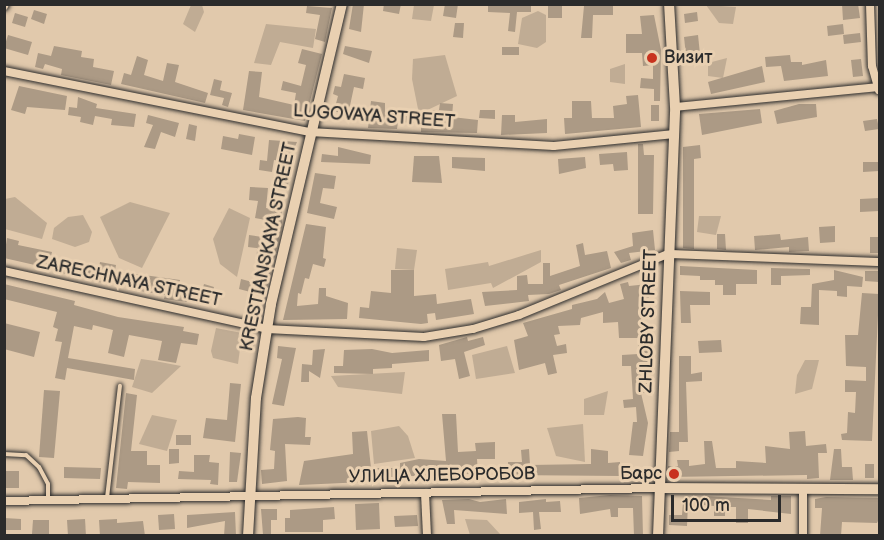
<!DOCTYPE html>
<meta charset="utf-8">
<style>
body{margin:0}
#map{position:relative;width:884px;height:540px;overflow:hidden;background:#e1c9ac;font-family:"Balsamiq Sans",sans-serif}
div>[style]{position:absolute}
[style*='--x']{left:calc(var(--x)*1px);top:calc(var(--y)*1px);width:calc(var(--w)*1px);rotate:calc(var(--a)*1deg)}
.green>*{inset:0;background:#c0ac94}
.building>*{inset:0;background:#ac9a85}
.roads{filter:drop-shadow(0 0 2px #2b2b2b) drop-shadow(0 0 2px #2b2b2b)}
.service>*{height:4px;margin:-2px;padding:0 2px;transform-origin:2px;border-radius:2px;background:#e9d0b1}
.minor>*{height:8px;margin:-4px;padding:0 4px;transform-origin:4px;border-radius:4px;background:#e9d0b1}
.tertiary>*{height:10px;margin:-5px;padding:0 5px;transform-origin:5px;border-radius:5px;background:#e9d0b1}
.dots>*{width:16px;height:16px;translate:-50% -50%;box-sizing:border-box;border:3px solid #e9d0b1;border-radius:50%}
span{translate:-50% -50%;white-space:nowrap;text-align:center;line-height:1.15;-webkit-text-stroke:6px #e9d0b1;paint-order:stroke}
.poi-label{font-size:18px;color:#2b2b2b}
.left{translate:0 -50%;text-align:left}
.right{translate:-100% -50%;text-align:right}
.street-label{font-size:18px;color:#2b2b2b}
.frame{position:absolute;inset:0;border:6px solid #2b2b2b;pointer-events:none}
.scale{position:absolute;left:671px;top:495px;width:110px;height:27px;box-sizing:border-box;border:3px solid #2b2b2b;border-top:0;padding-left:8px;font-size:18px;line-height:21px;white-space:nowrap;color:#2b2b2b;-webkit-text-stroke:4px #e9d0b1;paint-order:stroke}
</style>
<div id="map">
<div class="green">
<div style="clip-path:polygon(191px 5px,202px 5px,204px 12px,195px 32px,183px 24px)"></div>
<div style="clip-path:polygon(414px 5px,434px 5px,431px 21px,412px 19px)"></div>
<div style="clip-path:polygon(706px 5px,736px 7px,733px 24px,719px 23px)"></div>
<div style="clip-path:polygon(538px 11px,546px 15px,546px 42px,537px 48px,518px 44px,522px 18px)"></div>
<div style="clip-path:polygon(266px 24px,316px 29px,313px 48px,280px 42px,271px 65px,254px 63px)"></div>
<div style="clip-path:polygon(445px 55px,457px 96px,419px 114px,412px 79px,413px 59px)"></div>
<div style="clip-path:polygon(727px 58px,723px 78px,708px 76px,708px 63px)"></div>
<div style="clip-path:polygon(625px 64px,625px 84px,610px 82px,610px 69px)"></div>
<div style="clip-path:polygon(15px 197px,47px 223px,42px 239px,5px 229px,5px 199px)"></div>
<div style="clip-path:polygon(130px 202px,170px 213px,142px 268px,119px 258px,100px 217px)"></div>
<div style="clip-path:polygon(229px 208px,250px 218px,237px 277px,220px 264px,213px 239px)"></div>
<div style="clip-path:polygon(83px 215px,92px 232px,89px 242px,75px 247px,52px 239px,54px 228px,68px 217px)"></div>
<div style="clip-path:polygon(699px 216px,721px 216px,716px 235px,697px 232px)"></div>
<div style="clip-path:polygon(397px 248px,417px 250px,414px 270px,395px 269px)"></div>
<div style="clip-path:polygon(541px 250px,541px 262px,493px 288px,491px 283px,448px 290px,445px 269px,488px 262px,489px 266px)"></div>
<div style="clip-path:polygon(216px 328px,242px 333px,238px 364px,213px 358px,211px 351px)"></div>
<div style="clip-path:polygon(507px 346px,515px 373px,476px 379px,472px 355px)"></div>
<div style="clip-path:polygon(141px 359px,155px 361px,181px 366px,152px 393px,132px 387px)"></div>
<div style="clip-path:polygon(805px 360px,819px 360px,812px 389px,795px 394px,797px 375px)"></div>
<div style="clip-path:polygon(405px 372px,402px 394px,338px 387px,331px 376px)"></div>
<div style="clip-path:polygon(608px 391px,604px 415px,584px 415px,584px 399px)"></div>
<div style="clip-path:polygon(152px 415px,177px 420px,167px 451px,139px 444px)"></div>
<div style="clip-path:polygon(583px 424px,585px 462px,556px 456px,547px 428px)"></div>
<div style="clip-path:polygon(399px 426px,408px 436px,415px 458px,374px 464px,371px 431px)"></div>
<div style="clip-path:polygon(465px 519px,487px 520px,501px 535px,470px 535px)"></div>
</div>
<div class="building">
<div style="clip-path:polygon(353px 4px,364px 4px,361px 32px,349px 29px)"></div>
<div style="clip-path:polygon(384px 4px,401px 4px,399px 14px,383px 11px)"></div>
<div style="clip-path:polygon(445px 4px,458px 4px,456px 18px,443px 16px)"></div>
<div style="clip-path:polygon(488px 4px,531px 4px,531px 12px,517px 12px,515px 32px,508px 31px,510px 13px,488px 12px)"></div>
<div style="clip-path:polygon(548px 4px,562px 4px,562px 18px,548px 18px)"></div>
<div style="clip-path:polygon(604px 4px,613px 4px,613px 15px,593px 15px,592px 38px,581px 38px,584px 6px)"></div>
<div style="clip-path:polygon(842px 4px,858px 4px,860px 18px,843px 20px)"></div>
<div style="clip-path:polygon(307px 6px,332px 8px,325px 42px,315px 39px,320px 15px,306px 13px)"></div>
<div style="clip-path:polygon(34px 10px,47px 14px,44px 24px,31px 19px)"></div>
<div style="clip-path:polygon(697px 12px,698px 21px,685px 23px,684px 14px)"></div>
<div style="clip-path:polygon(15px 13px,28px 17px,25px 27px,12px 23px)"></div>
<div style="clip-path:polygon(654px 15px,661px 50px,660px 101px,654px 101px,654px 89px,640px 88px,641px 78px,653px 79px,653px 65px,643px 66px,642px 53px,626px 53px,626px 34px,642px 34px,640px 16px)"></div>
<div style="clip-path:polygon(455px 23px,464px 23px,463px 38px,453px 37px)"></div>
<div style="clip-path:polygon(843px 24px,844px 34px,828px 36px,827px 26px)"></div>
<div style="clip-path:polygon(860px 33px,861px 42px,844px 44px,843px 35px)"></div>
<div style="clip-path:polygon(8px 35px,32px 42px,28px 55px,4px 48px)"></div>
<div style="clip-path:polygon(698px 35px,701px 64px,687px 65px,684px 37px)"></div>
<div style="clip-path:polygon(54px 46px,82px 51px,81px 57px,94px 59px,93px 67px,114px 71px,111px 85px,61px 75px,62px 69px,45px 64px,43px 69px,35px 67px,38px 53px,51px 56px)"></div>
<div style="clip-path:polygon(345px 46px,372px 51px,369px 63px,343px 54px)"></div>
<div style="clip-path:polygon(502px 47px,519px 47px,519px 55px,502px 55px)"></div>
<div style="clip-path:polygon(302px 49px,322px 54px,305px 121px,243px 110px,249px 71px,262px 72px,259px 97px,294px 105px,296px 93px,281px 90px,283px 81px,301px 86px,306px 65px,298px 63px)"></div>
<div style="clip-path:polygon(790px 55px,791px 62px,802px 62px,802px 65px,826px 60px,828px 76px,784px 81px,781px 66px,766px 67px,765px 57px)"></div>
<div style="clip-path:polygon(137px 56px,148px 60px,144px 75px,163px 81px,167px 63px,179px 65px,175px 82px,208px 93px,205px 103px,121px 84px,124px 73px,131px 75px)"></div>
<div style="clip-path:polygon(861px 59px,863px 76px,853px 77px,851px 60px)"></div>
<div style="clip-path:polygon(762px 66px,765px 82px,711px 94px,708px 82px)"></div>
<div style="clip-path:polygon(344px 74px,365px 78px,363px 89px,354px 87px,348px 115px,334px 111px,338px 96px,333px 94px,335px 86px,341px 87px)"></div>
<div style="clip-path:polygon(214px 79px,222px 81px,220px 90px,232px 93px,228px 107px,222px 105px,224px 98px,210px 95px)"></div>
<div style="clip-path:polygon(19px 86px,67px 96px,65px 110px,27px 107px,25px 114px,11px 110px)"></div>
<div style="clip-path:polygon(638px 95px,641px 127px,565px 134px,564px 118px,572px 118px,572px 101px,591px 101px,592px 118px,614px 118px,613px 106px,627px 104px,626px 96px)"></div>
<div style="clip-path:polygon(78px 97px,97px 104px,96px 108px,136px 114px,134px 127px,111px 125px,112px 119px,95px 116px,93px 125px,80px 122px,81px 117px,68px 115px,69px 107px,77px 108px)"></div>
<div style="clip-path:polygon(371px 101px,385px 103px,385px 113px,414px 114px,414px 123px,398px 122px,397px 129px,368px 128px)"></div>
<div style="clip-path:polygon(440px 103px,453px 104px,452px 117px,478px 120px,477px 133px,421px 132px,421px 126px,428px 126px,428px 110px,439px 110px)"></div>
<div style="clip-path:polygon(799px 104px,816px 104px,817px 117px,777px 124px,774px 111px)"></div>
<div style="clip-path:polygon(651px 105px,659px 105px,659px 121px,651px 121px)"></div>
<div style="clip-path:polygon(760px 109px,762px 123px,702px 135px,699px 114px)"></div>
<div style="clip-path:polygon(480px 110px,495px 110px,495px 119px,479px 118px)"></div>
<div style="clip-path:polygon(148px 115px,179px 123px,175px 137px,161px 132px,155px 149px,144px 147px,153px 125px,146px 123px)"></div>
<div style="clip-path:polygon(502px 115px,515px 115px,515px 122px,547px 119px,547px 133px,501px 135px)"></div>
<div style="clip-path:polygon(877px 119px,879px 129px,865px 131px,863px 121px)"></div>
<div style="clip-path:polygon(189px 124px,197px 126px,195px 141px,186px 139px)"></div>
<div style="clip-path:polygon(239px 134px,255px 137px,252px 155px,221px 149px,223px 136px,238px 139px)"></div>
<div style="clip-path:polygon(269px 140px,297px 142px,288px 162px,274px 160px,272px 172px,259px 170px,260px 160px,267px 161px)"></div>
<div style="clip-path:polygon(638px 144px,643px 144px,644px 155px,654px 155px,653px 214px,638px 214px)"></div>
<div style="clip-path:polygon(700px 145px,701px 158px,694px 159px,694px 249px,683px 248px,683px 147px)"></div>
<div style="clip-path:polygon(338px 147px,371px 155px,370px 164px,321px 162px,322px 154px,338px 156px)"></div>
<div style="clip-path:polygon(627px 152px,628px 170px,614px 171px,613px 164px,600px 165px,599px 154px)"></div>
<div style="clip-path:polygon(414px 156px,439px 156px,442px 183px,412px 182px)"></div>
<div style="clip-path:polygon(452px 157px,485px 158px,485px 171px,452px 168px)"></div>
<div style="clip-path:polygon(585px 157px,586px 168px,559px 174px,558px 159px)"></div>
<div style="clip-path:polygon(863px 162px,879px 162px,879px 171px,863px 172px)"></div>
<div style="clip-path:polygon(315px 173px,336px 176px,334px 189px,323px 188px,320px 203px,337px 207px,334px 219px,307px 213px)"></div>
<div style="clip-path:polygon(273px 177px,289px 179px,287px 191px,271px 189px)"></div>
<div style="clip-path:polygon(250px 187px,268px 188px,266px 208px,282px 211px,282px 226px,265px 296px,239px 289px,241px 279px,256px 283px,257px 248px,248px 247px,249px 235px,268px 238px,271px 221px,255px 218px,258px 201px,249px 200px)"></div>
<div style="clip-path:polygon(879px 198px,879px 211px,860px 212px,860px 199px)"></div>
<div style="clip-path:polygon(306px 224px,326px 227px,323px 258px,326px 259px,324px 267px,313px 264px,309px 279px,305px 278px,301px 294px,298px 293px,297px 306px,318px 304px,319px 288px,326px 288px,326px 296px,348px 303px,347px 319px,283px 320px)"></div>
<div style="clip-path:polygon(835px 226px,835px 242px,820px 243px,819px 227px)"></div>
<div style="clip-path:polygon(653px 230px,655px 250px,629px 253px,631px 260px,621px 263px,614px 252px,633px 246px,632px 233px)"></div>
<div style="clip-path:polygon(717px 234px,725px 234px,726px 250px,717px 249px)"></div>
<div style="clip-path:polygon(780px 234px,781px 240px,808px 237px,809px 251px,789px 252px,789px 247px,755px 250px,754px 236px)"></div>
<div style="clip-path:polygon(870px 237px,879px 237px,879px 253px,870px 253px)"></div>
<div style="clip-path:polygon(7px 238px,19px 241px,18px 245px,52px 252px,48px 268px,4px 258px)"></div>
<div style="clip-path:polygon(583px 243px,585px 255px,607px 251px,611px 268px,559px 285px,561px 290px,549px 294px,528px 295px,529px 301px,485px 306px,482px 292px,517px 290px,517px 276px,527px 275px,528px 284px,543px 284px,543px 263px,550px 263px,550px 276px,580px 266px,576px 245px)"></div>
<div style="clip-path:polygon(62px 258px,99px 267px,100px 262px,116px 265px,115px 271px,180px 280px,178px 291px,201px 295px,204px 284px,214px 287px,210px 305px,164px 299px,165px 295px,140px 291px,141px 286px,97px 282px,58px 272px)"></div>
<div style="clip-path:polygon(680px 266px,757px 270px,757px 284px,736px 284px,736px 295px,723px 295px,723px 285px,715px 285px,715px 280px,700px 280px,700px 276px,680px 275px)"></div>
<div style="clip-path:polygon(771px 268px,810px 269px,810px 275px,781px 276px,781px 285px,771px 285px)"></div>
<div style="clip-path:polygon(391px 270px,414px 270px,414px 296px,436px 294px,437px 304px,471px 299px,474px 314px,436px 320px,435px 313px,427px 314px,428px 323px,421px 324px,359px 318px,360px 307px,369px 308px,371px 291px,391px 293px)"></div>
<div style="clip-path:polygon(834px 270px,863px 277px,862px 287px,847px 286px,847px 297px,837px 296px,837px 291px,819px 290px,819px 325px,800px 324px,801px 307px,811px 307px,812px 284px,834px 280px)"></div>
<div style="clip-path:polygon(865px 271px,879px 271px,879px 282px,865px 281px)"></div>
<div style="clip-path:polygon(628px 282px,629px 286px,648px 284px,649px 298px,641px 299px,643px 326px,649px 326px,649px 392px,641px 393px,648px 423px,643px 456px,629px 455px,633px 422px,637px 422px,636px 407px,624px 408px,623px 400px,633px 399px,631px 366px,622px 366px,622px 355px,638px 354px,638px 338px,619px 338px,618px 322px,603px 323px,603px 312px,581px 318px,580px 325px,558px 326px,560px 334px,554px 335px,557px 346px,566px 344px,567px 353px,553px 355px,557px 373px,548px 375px,545px 363px,519px 370px,514px 340px,528px 336px,523px 323px,572px 309px,572px 305px,597px 299px,605px 292px,609px 303px,624px 299px,620px 284px)"></div>
<div style="clip-path:polygon(4px 284px,75px 301px,74px 305px,118px 317px,184px 327px,183px 331px,199px 334px,197px 345px,181px 343px,176px 363px,158px 360px,162px 341px,129px 335px,124px 357px,108px 353px,113px 330px,93px 325px,92px 330px,74px 326px,68px 358px,135px 369px,134px 380px,67px 368px,65px 380px,55px 378px,62px 342px,55px 341px,58px 329px,53px 327px,57px 312px,4px 299px)"></div>
<div style="clip-path:polygon(680px 291px,710px 292px,710px 305px,690px 305px,691px 323px,681px 323px)"></div>
<div style="clip-path:polygon(862px 293px,879px 294px,872px 441px,842px 440px,841px 434px,847px 433px,848px 412px,855px 413px,856px 392px,845px 392px,845px 380px,866px 381px,866px 367px,846px 366px,845px 335px,858px 335px)"></div>
<div style="clip-path:polygon(249px 303px,260px 305px,258px 315px,247px 312px)"></div>
<div style="clip-path:polygon(4px 323px,40px 332px,34px 357px,4px 349px)"></div>
<div style="clip-path:polygon(467px 337px,468px 341px,483px 337px,485px 345px,464px 352px,470px 376px,459px 379px,455px 359px,441px 361px,439px 345px)"></div>
<div style="clip-path:polygon(721px 340px,722px 352px,699px 353px,698px 341px)"></div>
<div style="clip-path:polygon(242px 341px,255px 342px,253px 352px,241px 351px)"></div>
<div style="clip-path:polygon(278px 346px,296px 348px,284px 406px,272px 404px,282px 359px,277px 358px)"></div>
<div style="clip-path:polygon(325px 349px,320px 378px,309px 371px,309px 382px,301px 382px,302px 364px,312px 365px,313px 350px)"></div>
<div style="clip-path:polygon(372px 349px,392px 353px,429px 350px,429px 361px,392px 364px,392px 368px,373px 369px,373px 374px,334px 373px,334px 366px,343px 366px,344px 350px)"></div>
<div style="clip-path:polygon(679px 356px,691px 356px,691px 374px,702px 372px,702px 381px,686px 382px,688px 442px,679px 442px,679px 451px,669px 452px,670px 432px,679px 432px)"></div>
<div style="clip-path:polygon(230px 383px,241px 384px,235px 442px,203px 438px,206px 418px,227px 420px)"></div>
<div style="clip-path:polygon(44px 390px,60px 391px,54px 458px,39px 457px)"></div>
<div style="clip-path:polygon(126px 393px,137px 395px,131px 451px,147px 451px,147px 465px,160px 465px,160px 483px,128px 482px,127px 489px,116px 488px)"></div>
<div style="clip-path:polygon(442px 414px,456px 414px,458px 452px,476px 451px,475px 443px,495px 442px,495px 459px,477px 459px,478px 474px,429px 473px,429px 476px,409px 476px,409px 480px,299px 485px,304px 461px,353px 454px,352px 432px,367px 431px,371px 468px,400px 468px,400px 463px,419px 459px,446px 461px)"></div>
<div style="clip-path:polygon(298px 417px,306px 418px,305px 437px,311px 437px,310px 445px,285px 444px,287px 481px,262px 484px,261px 470px,274px 469px,275px 451px,270px 450px,273px 419px)"></div>
<div style="clip-path:polygon(805px 431px,806px 446px,826px 444px,827px 453px,818px 453px,819px 478px,807px 479px,807px 475px,669px 477px,668px 466px,678px 466px,677px 460px,689px 460px,689px 466px,705px 464px,704px 441px,712px 441px,716px 468px,736px 468px,736px 461px,766px 463px,765px 446px,790px 449px,789px 432px)"></div>
<div style="clip-path:polygon(176px 435px,191px 435px,191px 445px,176px 445px)"></div>
<div style="clip-path:polygon(169px 449px,179px 449px,179px 463px,169px 464px)"></div>
<div style="clip-path:polygon(529px 449px,530px 465px,591px 464px,591px 449px,608px 451px,608px 463px,620px 462px,621px 476px,509px 475px,508px 462px,522px 462px,521px 450px)"></div>
<div style="clip-path:polygon(834px 449px,841px 449px,842px 467px,852px 467px,853px 480px,830px 480px)"></div>
<div style="clip-path:polygon(230px 452px,241px 453px,237px 482px,229px 482px)"></div>
<div style="clip-path:polygon(194px 455px,210px 455px,209px 462px,219px 463px,218px 485px,210px 484px,211px 480px,178px 479px,179px 471px,194px 472px)"></div>
<div style="clip-path:polygon(865px 464px,874px 464px,874px 478px,865px 478px)"></div>
<div style="clip-path:polygon(64px 467px,101px 468px,100px 479px,64px 478px)"></div>
<div style="clip-path:polygon(4px 471px,19px 471px,19px 488px,4px 488px)"></div>
<div style="clip-path:polygon(610px 495px,642px 496px,643px 536px,634px 536px,633px 508px,618px 508px,618px 517px,611px 517px,610px 509px,580px 514px,579px 498px)"></div>
<div style="clip-path:polygon(704px 496px,771px 500px,771px 496px,791px 496px,791px 514px,748px 509px,748px 523px,736px 523px,736px 507px,725px 507px,725px 516px,714px 516px,714px 506px,703px 505px)"></div>
<div style="clip-path:polygon(826px 497px,879px 498px,879px 519px,877px 523px,842px 522px,841px 536px,820px 536px,822px 508px,815px 508px,815px 499px)"></div>
<div style="clip-path:polygon(469px 499px,480px 502px,506px 499px,507px 514px,454px 510px,455px 524px,447px 524px,442px 500px)"></div>
<div style="clip-path:polygon(546px 499px,546px 502px,560px 501px,561px 512px,539px 512px,541px 529px,534px 530px,533px 512px,519px 513px,519px 502px)"></div>
<div style="clip-path:polygon(379px 503px,380px 529px,356px 530px,355px 504px)"></div>
<div style="clip-path:polygon(683px 503px,688px 503px,687px 526px,669px 525px,669px 515px,682px 515px)"></div>
<div style="clip-path:polygon(334px 507px,335px 519px,323px 520px,323px 532px,285px 532px,285px 518px,290px 518px,290px 510px)"></div>
<div style="clip-path:polygon(261px 509px,277px 509px,277px 520px,271px 520px,271px 535px,263px 535px)"></div>
<div style="clip-path:polygon(235px 512px,236px 536px,224px 536px,225px 521px,187px 528px,187px 515px)"></div>
<div style="clip-path:polygon(174px 514px,175px 529px,159px 530px,158px 515px)"></div>
<div style="clip-path:polygon(417px 515px,418px 526px,395px 527px,394px 516px)"></div>
<div style="clip-path:polygon(4px 518px,21px 519px,21px 530px,4px 530px)"></div>
<div style="clip-path:polygon(85px 519px,86px 536px,68px 536px,67px 520px)"></div>
<div style="clip-path:polygon(117px 519px,117px 523px,143px 521px,145px 536px,100px 536px,99px 520px)"></div>
<div style="clip-path:polygon(33px 520px,49px 520px,49px 534px,32px 534px)"></div>
</div>
<div class="roads">
<div class="service">
<div style="--x:4;--y:454;--w:22;--a:3"></div>
<div style="--x:26;--y:455;--w:18;--a:43"></div>
<div style="--x:39;--y:467;--w:19;--a:62"></div>
<div style="--x:48;--y:484;--w:15;--a:90"></div>
<div style="--x:107;--y:498;--w:113;--a:-83.4"></div>
</div>
<div class="minor">
<div style="--x:870;--y:4;--w:62;--a:88.2"></div>
<div style="--x:872;--y:66;--w:25;--a:74"></div>
<div style="--x:4;--y:6;--w:2;--a:-63"></div>
<div style="--x:4;--y:71;--w:312;--a:11.3"></div>
<div style="--x:310;--y:132;--w:244;--a:3.3"></div>
<div style="--x:554;--y:146;--w:121;--a:-5.7"></div>
<div style="--x:675;--y:107;--w:206;--a:-5.6"></div>
<div style="--x:4;--y:271;--w:269;--a:12.4"></div>
<div style="--x:267;--y:329;--w:157;--a:2.9"></div>
<div style="--x:424;--y:337;--w:50;--a:-9.3"></div>
<div style="--x:473;--y:329;--w:48;--a:-16.9"></div>
<div style="--x:519;--y:315;--w:161;--a:-22.3"></div>
<div style="--x:668;--y:254;--w:212;--a:2.2"></div>
<div style="--x:425;--y:493;--w:43;--a:87.3"></div>
<div style="--x:4;--y:501;--w:655;--a:-1.14"></div>
<div style="--x:803;--y:536;--w:47;--a:-90"></div>
</div>
<div class="tertiary">
<div style="--x:659;--y:488;--w:221;--a:0.3"></div>
<div style="--x:248;--y:536;--w:138;--a:-86.7"></div>
<div style="--x:256;--y:398;--w:95;--a:-80.9"></div>
<div style="--x:271;--y:304;--w:308;--a:-76.7"></div>
<div style="--x:658;--y:536;--w:429;--a:-87.7"></div>
<div style="--x:675;--y:107;--w:103;--a:-93.3"></div>
</div>
</div>
<div class="dots">
<div style="left:652px;top:58px;background:#c8321e"></div>
<div style="left:674px;top:474px;background:#c8321e"></div>
</div>
<div class="poi-label">
<span class="left" style="left:664px;top:58px">Визит</span>
<span class="right" style="left:662px;top:474px">Барс</span>
</div>
<div class="street-label">
<span style="left:374px;top:117px;rotate:4deg">LUGOVAYA STREET</span>
<span style="left:269px;top:247px;rotate:-78deg">KRESTIANSKAYA STREET</span>
<span style="left:129px;top:282px;rotate:12deg">ZARECHNAYA STREET</span>
<span style="left:649px;top:321px;rotate:-88deg">ZHLOBY STREET</span>
<span style="left:442px;top:476px;rotate:-1deg">УЛИЦА ХЛЕБОРОБОВ</span>
</div>
<div class="frame"></div>
<div class="scale">100 m</div>
</div>
